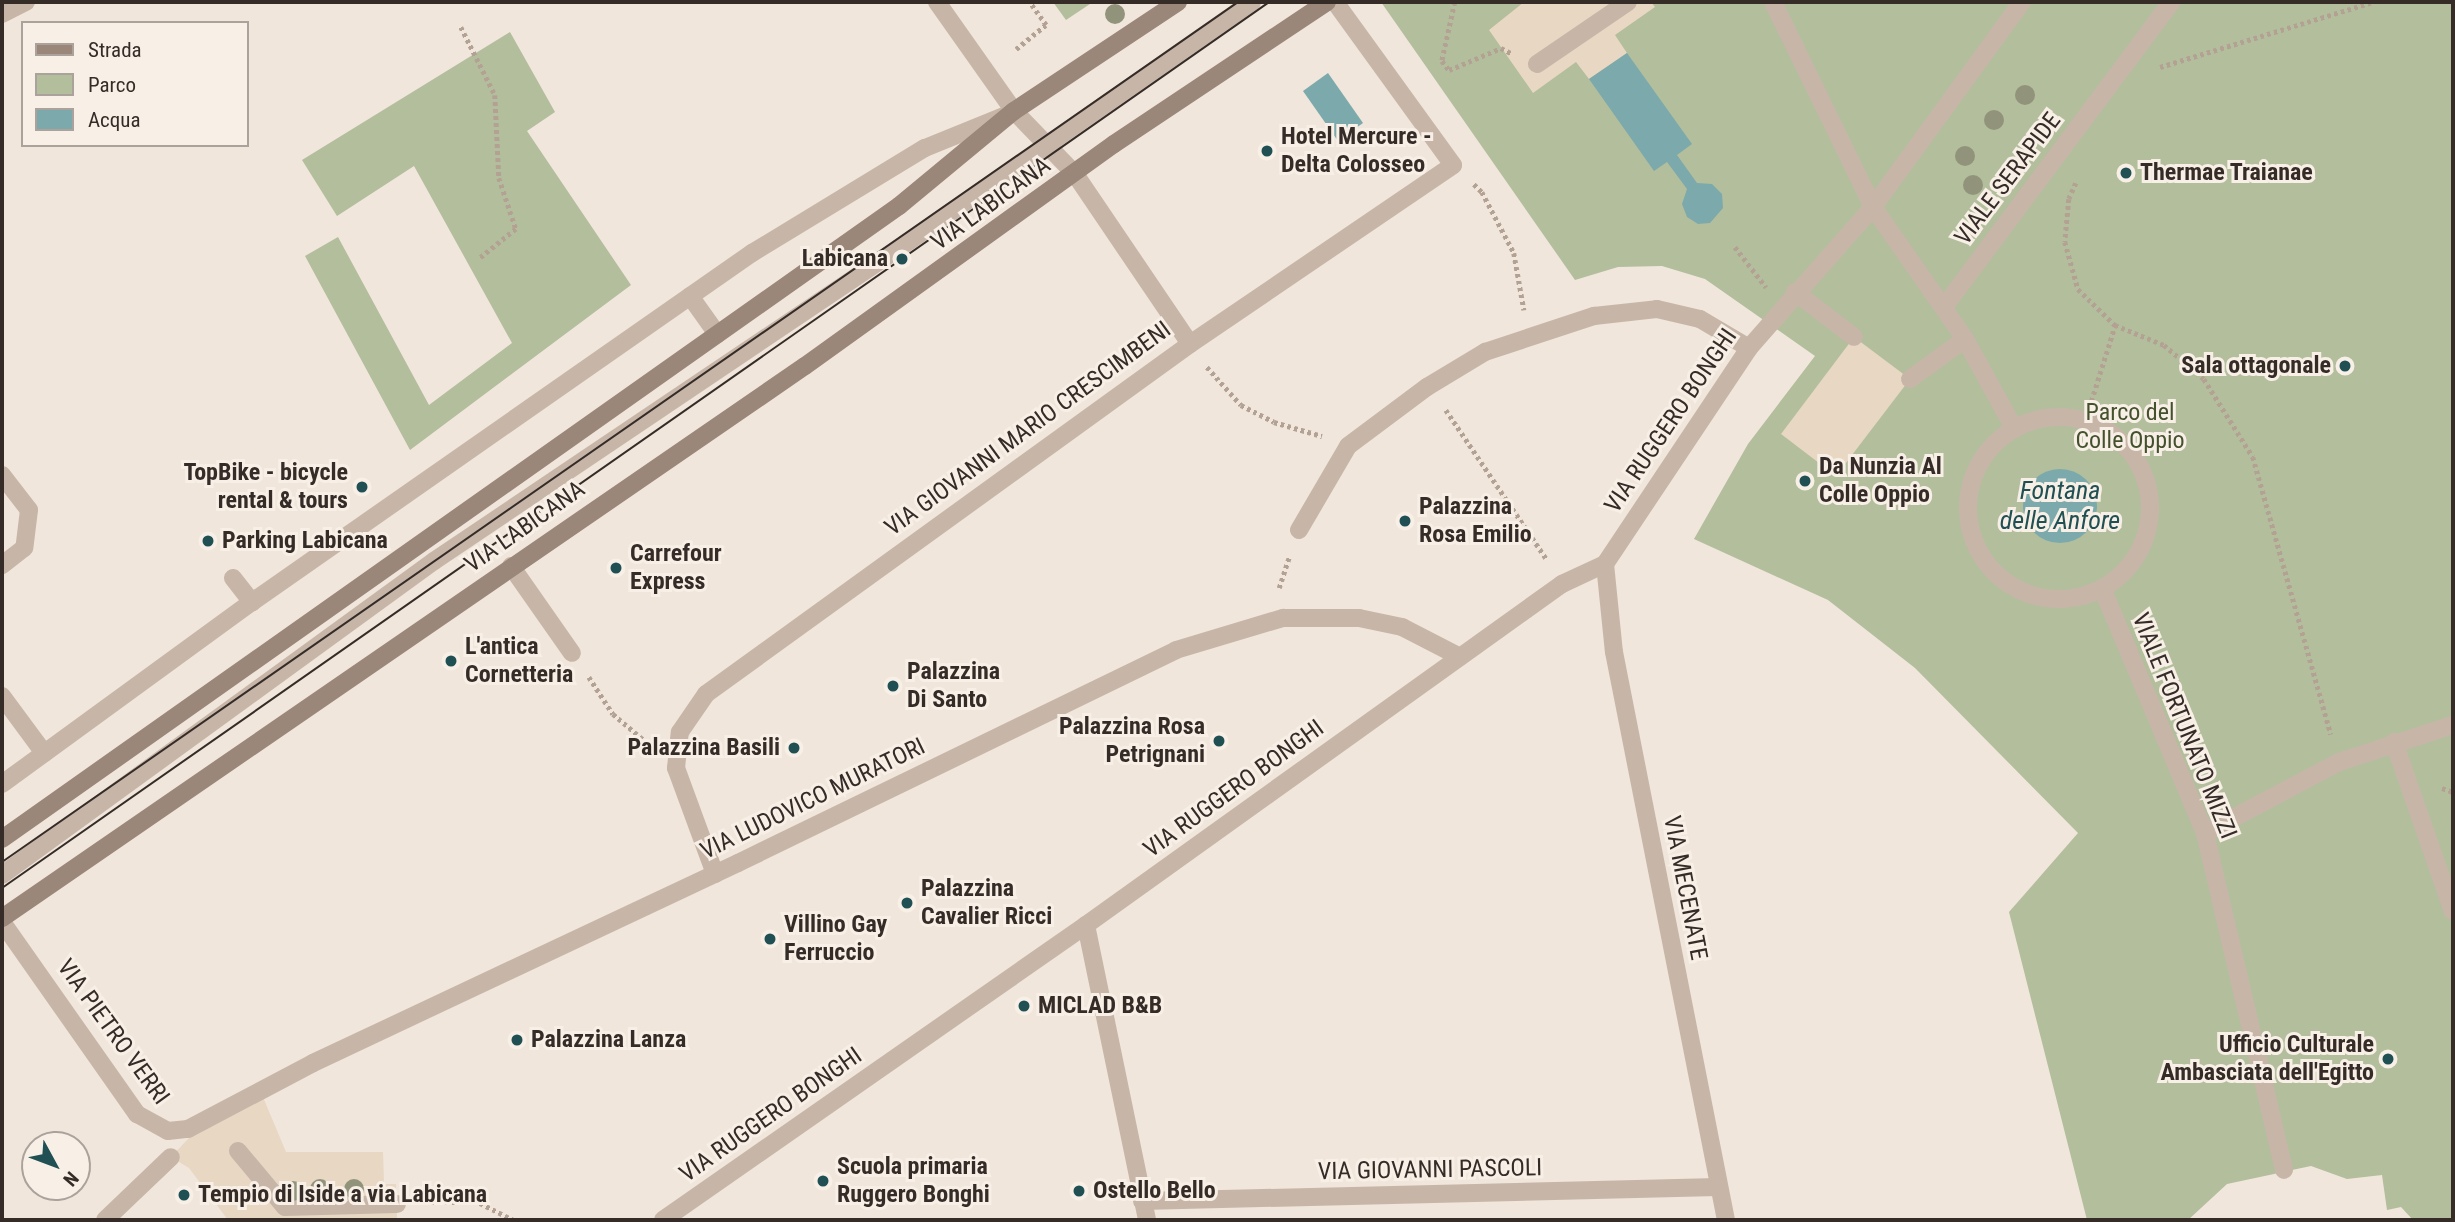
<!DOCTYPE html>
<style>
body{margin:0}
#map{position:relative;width:2455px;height:1222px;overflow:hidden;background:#f0e6db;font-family:"Roboto Condensed",sans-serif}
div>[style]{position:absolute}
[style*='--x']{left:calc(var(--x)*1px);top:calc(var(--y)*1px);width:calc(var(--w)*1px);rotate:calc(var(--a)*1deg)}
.green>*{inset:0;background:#b3be9c}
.plaza>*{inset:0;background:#e7d7c3}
.water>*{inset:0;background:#7ca9ab}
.round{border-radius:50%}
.path>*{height:4.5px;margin-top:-2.25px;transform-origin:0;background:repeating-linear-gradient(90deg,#b3a193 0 3.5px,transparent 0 7px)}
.lane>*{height:18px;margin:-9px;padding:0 9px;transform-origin:9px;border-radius:9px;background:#c7b6a8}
.street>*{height:18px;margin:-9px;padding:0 9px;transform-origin:9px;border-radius:9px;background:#c7b6a8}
.street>.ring{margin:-9px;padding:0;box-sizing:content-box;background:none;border:18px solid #c7b6a8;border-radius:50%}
.secondary>*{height:18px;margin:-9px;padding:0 9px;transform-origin:9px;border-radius:9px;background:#9b867a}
.tram>*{height:2px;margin:-1px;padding:0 1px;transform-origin:1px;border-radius:1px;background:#352c28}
.trees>*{width:20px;height:20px;margin:-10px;border-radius:50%;background:#91947b}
.dots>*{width:19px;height:19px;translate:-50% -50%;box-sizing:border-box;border:4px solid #f8f0e7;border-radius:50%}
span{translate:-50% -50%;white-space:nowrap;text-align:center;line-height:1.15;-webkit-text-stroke:6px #f8f0e7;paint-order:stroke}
.poi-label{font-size:24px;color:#352c28;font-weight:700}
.left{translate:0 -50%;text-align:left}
.right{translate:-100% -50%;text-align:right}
.street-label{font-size:24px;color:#352c28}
.park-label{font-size:24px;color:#44512d}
.water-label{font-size:26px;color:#205053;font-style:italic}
.frame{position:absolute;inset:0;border:4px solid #352c28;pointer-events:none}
.legend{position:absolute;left:21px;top:21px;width:228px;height:126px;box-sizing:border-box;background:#f8f0e7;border:2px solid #aaa29b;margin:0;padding:9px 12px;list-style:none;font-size:21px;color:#352c28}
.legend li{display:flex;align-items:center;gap:14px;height:35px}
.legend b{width:35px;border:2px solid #aaa29b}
.north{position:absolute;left:21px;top:1131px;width:70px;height:70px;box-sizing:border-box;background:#f8f0e7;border:2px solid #aaa29b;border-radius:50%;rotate:131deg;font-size:19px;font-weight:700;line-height:28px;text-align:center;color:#352c28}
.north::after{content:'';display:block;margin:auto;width:24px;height:32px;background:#205053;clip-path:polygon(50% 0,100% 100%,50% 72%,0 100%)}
</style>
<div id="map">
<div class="green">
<div style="clip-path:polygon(1053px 2px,1093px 2px,1066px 20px)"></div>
<div style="clip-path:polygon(1381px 2px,2453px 2px,2453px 1220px,2413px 1220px,2401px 1207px,2387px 1210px,2382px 1175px,2347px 1179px,2311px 1166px,2227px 1184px,2188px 1220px,2087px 1220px,2009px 912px,2078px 833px,1915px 668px,1828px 600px,1694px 539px,1748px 444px,1815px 356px,1705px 279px,1662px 266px,1618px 267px,1575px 280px)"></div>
<div style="clip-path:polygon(510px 32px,555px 112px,527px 131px,631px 285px,410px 450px,305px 256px,338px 237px,429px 405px,512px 343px,414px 166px,337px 216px,302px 160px)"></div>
</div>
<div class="plaza">
<div style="clip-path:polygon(1524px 2px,1651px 2px,1655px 7px,1615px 35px,1627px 53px,1589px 79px,1576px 62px,1533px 93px,1489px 30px)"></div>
<div style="clip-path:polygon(1854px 337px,1910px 379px,1836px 476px,1781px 434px)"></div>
<div style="clip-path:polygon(260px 1090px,286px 1152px,383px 1152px,384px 1184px,396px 1184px,397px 1220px,228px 1220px,189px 1168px,171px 1157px,205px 1121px)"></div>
</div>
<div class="water">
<div style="clip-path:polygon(1627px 53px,1692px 144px,1677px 155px,1697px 183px,1712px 184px,1722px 194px,1723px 208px,1710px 223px,1698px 224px,1687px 217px,1682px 204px,1687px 189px,1667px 162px,1654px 171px,1589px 79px)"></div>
<div style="clip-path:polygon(1328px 73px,1363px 123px,1338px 141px,1303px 91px)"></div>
<div class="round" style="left:2023px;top:469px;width:74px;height:74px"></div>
</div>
<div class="path">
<div style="--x:1455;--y:2;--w:60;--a:102.4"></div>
<div style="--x:1442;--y:61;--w:11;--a:52"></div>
<div style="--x:1449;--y:70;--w:56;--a:-22.9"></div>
<div style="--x:1501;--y:48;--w:11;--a:27"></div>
<div style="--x:461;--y:27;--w:76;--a:63.4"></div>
<div style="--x:495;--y:95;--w:83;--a:87.2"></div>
<div style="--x:499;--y:178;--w:54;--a:71.6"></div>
<div style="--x:516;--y:229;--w:46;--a:141.1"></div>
<div style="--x:1016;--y:49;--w:38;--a:-39"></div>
<div style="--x:1046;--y:25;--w:29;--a:-126"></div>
<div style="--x:2160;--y:67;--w:223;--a:-17"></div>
<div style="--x:2076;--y:183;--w:17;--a:114"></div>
<div style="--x:2069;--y:199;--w:43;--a:95.3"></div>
<div style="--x:2065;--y:242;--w:49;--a:74.5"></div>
<div style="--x:2078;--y:289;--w:52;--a:44.2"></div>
<div style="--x:2115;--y:325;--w:53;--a:22.2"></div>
<div style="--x:2164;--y:345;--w:52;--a:40.4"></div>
<div style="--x:2204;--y:379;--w:92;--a:57.9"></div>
<div style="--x:2253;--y:457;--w:288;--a:74.3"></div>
<div style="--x:1474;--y:184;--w:11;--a:45"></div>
<div style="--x:1482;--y:192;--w:69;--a:62.3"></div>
<div style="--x:1514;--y:253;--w:58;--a:80"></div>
<div style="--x:1735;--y:247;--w:51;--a:52.2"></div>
<div style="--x:1207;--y:367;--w:51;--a:48.2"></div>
<div style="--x:1241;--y:405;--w:37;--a:27"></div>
<div style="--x:1274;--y:422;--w:50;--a:16.3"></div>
<div style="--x:1446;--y:410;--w:181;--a:56"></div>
<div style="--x:2085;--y:421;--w:101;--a:-72.6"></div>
<div style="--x:1279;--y:588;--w:33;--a:-72"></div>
<div style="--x:589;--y:677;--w:44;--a:57"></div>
<div style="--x:613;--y:714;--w:48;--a:40"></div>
<div style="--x:2442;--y:788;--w:12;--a:20"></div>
<div style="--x:424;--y:1203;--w:56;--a:0"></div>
<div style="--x:480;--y:1203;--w:37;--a:27"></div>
</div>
<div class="lane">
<div style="--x:690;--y:296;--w:47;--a:54.6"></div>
<div style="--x:2;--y:475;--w:44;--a:52.4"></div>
<div style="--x:29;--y:510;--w:38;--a:97"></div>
<div style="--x:24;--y:548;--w:28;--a:142"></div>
<div style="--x:233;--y:578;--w:31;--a:52"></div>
<div style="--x:2;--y:696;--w:71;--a:53.6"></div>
<div style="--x:2;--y:784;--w:309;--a:-36.1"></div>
<div style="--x:252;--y:602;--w:610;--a:-34.92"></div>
<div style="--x:752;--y:253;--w:202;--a:-31.3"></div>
<div style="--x:925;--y:148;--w:93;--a:-22.1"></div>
<div style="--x:2;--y:875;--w:534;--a:-36.01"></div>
<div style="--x:434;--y:561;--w:564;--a:-33.94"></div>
<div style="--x:902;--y:246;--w:427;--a:-34.9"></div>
</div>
<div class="street">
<div style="--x:937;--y:2;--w:133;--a:54.8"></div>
<div style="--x:1014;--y:111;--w:88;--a:45.9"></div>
<div style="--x:1075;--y:174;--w:205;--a:55.9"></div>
<div style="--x:1773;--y:2;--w:228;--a:64"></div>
<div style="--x:1873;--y:207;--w:161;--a:55.1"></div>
<div style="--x:1965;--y:339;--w:102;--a:61.2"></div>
<div style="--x:2;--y:14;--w:27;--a:-27"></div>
<div style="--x:1537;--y:64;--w:110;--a:-34.3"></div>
<div style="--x:1795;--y:292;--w:74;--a:37.3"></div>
<div style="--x:1944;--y:307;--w:380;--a:-53.3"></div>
<div style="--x:1910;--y:379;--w:68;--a:-36"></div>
<div class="ring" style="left:1968px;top:417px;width:164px;height:164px"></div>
<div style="--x:1299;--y:530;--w:97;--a:-59.7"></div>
<div style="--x:1348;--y:446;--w:99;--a:-36.8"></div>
<div style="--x:1427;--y:387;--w:68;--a:-31.1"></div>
<div style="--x:1485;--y:352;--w:115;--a:-18.3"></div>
<div style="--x:1594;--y:316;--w:63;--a:-6.3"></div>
<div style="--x:1657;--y:309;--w:44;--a:13.1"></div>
<div style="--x:1700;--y:319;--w:57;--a:30.6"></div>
<div style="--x:1605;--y:564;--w:88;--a:84.2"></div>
<div style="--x:1614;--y:652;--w:579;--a:78.85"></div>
<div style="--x:511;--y:566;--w:106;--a:55"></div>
<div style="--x:2102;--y:588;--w:266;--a:67.2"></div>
<div style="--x:2205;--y:833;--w:346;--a:76.8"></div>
<div style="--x:2394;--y:742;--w:179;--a:70.8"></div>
<div style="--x:2205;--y:833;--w:152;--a:-27.9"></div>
<div style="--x:2339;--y:762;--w:120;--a:-18"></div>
<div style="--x:715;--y:874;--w:113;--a:-110.2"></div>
<div style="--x:676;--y:768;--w:36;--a:-84"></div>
<div style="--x:680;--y:732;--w:46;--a:-55.6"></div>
<div style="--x:706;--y:694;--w:597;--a:-35.87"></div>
<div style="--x:1190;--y:344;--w:318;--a:-34.2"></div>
<div style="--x:1453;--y:165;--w:201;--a:-125.9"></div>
<div style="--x:2;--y:922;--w:235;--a:54.9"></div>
<div style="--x:137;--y:1114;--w:35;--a:29"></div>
<div style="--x:168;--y:1131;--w:20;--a:-6"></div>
<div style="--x:188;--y:1129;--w:141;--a:-27.8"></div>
<div style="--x:313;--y:1063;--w:470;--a:-25.2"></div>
<div style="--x:738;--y:863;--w:487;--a:-25.9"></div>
<div style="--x:1176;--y:650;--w:112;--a:-16.7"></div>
<div style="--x:1283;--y:618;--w:76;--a:0"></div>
<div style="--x:1359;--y:618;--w:44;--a:11.8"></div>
<div style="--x:1402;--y:627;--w:65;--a:27.3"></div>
<div style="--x:1086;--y:925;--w:301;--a:78.3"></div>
<div style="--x:238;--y:1151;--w:73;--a:50"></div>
<div style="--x:285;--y:1207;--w:112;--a:-1.5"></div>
<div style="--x:1142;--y:1201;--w:576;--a:-1.39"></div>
<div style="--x:105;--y:1220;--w:91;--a:-43.7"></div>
<div style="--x:663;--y:1220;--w:516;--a:-34.89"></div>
<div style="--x:1086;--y:925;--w:586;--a:-35.62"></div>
<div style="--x:1562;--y:584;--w:47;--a:-24.9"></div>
<div style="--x:1605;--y:564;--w:260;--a:-56.3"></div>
<div style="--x:1749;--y:348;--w:188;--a:-48.7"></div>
<div style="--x:1873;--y:207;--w:253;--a:-54"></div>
</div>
<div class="secondary">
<div style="--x:2;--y:839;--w:1098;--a:-35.21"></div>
<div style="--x:899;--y:206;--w:149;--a:-39.6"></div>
<div style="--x:1014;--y:111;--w:197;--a:-33.6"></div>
<div style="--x:2;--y:918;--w:974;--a:-34.51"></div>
<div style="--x:805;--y:366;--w:380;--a:-35.7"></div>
<div style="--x:1114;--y:144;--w:256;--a:-33.7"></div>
</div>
<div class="tram">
<div style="--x:2;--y:862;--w:1506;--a:-34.83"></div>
<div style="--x:2;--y:888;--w:1546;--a:-34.96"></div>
</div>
<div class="trees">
<div style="left:1115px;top:14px"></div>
<div style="left:2025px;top:95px"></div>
<div style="left:1994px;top:120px"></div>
<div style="left:1965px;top:156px"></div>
<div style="left:1973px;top:185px"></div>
<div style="left:320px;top:1189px"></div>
<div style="left:354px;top:1189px"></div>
<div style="left:293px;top:1191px"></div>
</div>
<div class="dots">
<div style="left:1267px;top:151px;background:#205053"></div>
<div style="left:2126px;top:173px;background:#205053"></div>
<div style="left:902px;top:259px;background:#205053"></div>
<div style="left:2345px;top:366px;background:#205053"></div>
<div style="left:1805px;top:481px;background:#205053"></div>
<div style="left:362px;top:487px;background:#205053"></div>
<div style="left:1405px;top:521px;background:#205053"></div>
<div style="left:208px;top:541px;background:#205053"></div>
<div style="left:616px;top:568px;background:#205053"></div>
<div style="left:451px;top:661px;background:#205053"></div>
<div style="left:893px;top:686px;background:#205053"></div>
<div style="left:1219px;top:741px;background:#205053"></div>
<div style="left:794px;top:748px;background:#205053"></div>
<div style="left:907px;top:903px;background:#205053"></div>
<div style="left:770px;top:939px;background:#205053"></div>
<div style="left:1024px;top:1006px;background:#205053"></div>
<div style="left:517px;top:1040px;background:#205053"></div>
<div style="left:2388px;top:1059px;background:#205053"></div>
<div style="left:823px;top:1181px;background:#205053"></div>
<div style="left:1079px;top:1191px;background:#205053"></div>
<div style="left:184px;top:1195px;background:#205053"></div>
</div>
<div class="poi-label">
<span class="left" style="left:1281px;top:151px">Hotel Mercure -<br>Delta Colosseo</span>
<span class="left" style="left:2140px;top:173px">Thermae Traianae</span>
<span class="right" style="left:888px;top:259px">Labicana</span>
<span class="right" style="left:2331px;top:366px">Sala ottagonale</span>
<span class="left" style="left:1819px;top:481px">Da Nunzia Al<br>Colle Oppio</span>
<span class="right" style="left:348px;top:487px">TopBike - bicycle<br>rental &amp; tours</span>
<span class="left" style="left:1419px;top:521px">Palazzina<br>Rosa Emilio</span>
<span class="left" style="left:222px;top:541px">Parking Labicana</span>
<span class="left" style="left:630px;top:568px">Carrefour<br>Express</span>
<span class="left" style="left:465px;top:661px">L'antica<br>Cornetteria</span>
<span class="left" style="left:907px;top:686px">Palazzina<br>Di Santo</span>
<span class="right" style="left:1205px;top:741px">Palazzina Rosa<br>Petrignani</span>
<span class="right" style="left:780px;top:748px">Palazzina Basili</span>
<span class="left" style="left:921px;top:903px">Palazzina<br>Cavalier Ricci</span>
<span class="left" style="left:784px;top:939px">Villino Gay<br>Ferruccio</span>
<span class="left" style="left:1038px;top:1006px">MICLAD B&amp;B</span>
<span class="left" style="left:531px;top:1040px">Palazzina Lanza</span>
<span class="right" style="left:2374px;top:1059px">Ufficio Culturale<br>Ambasciata dell'Egitto</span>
<span class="left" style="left:837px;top:1181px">Scuola primaria<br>Ruggero Bonghi</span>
<span class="left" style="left:1093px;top:1191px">Ostello Bello</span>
<span class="left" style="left:198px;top:1195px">Tempio di Iside a via Labicana</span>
</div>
<div class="street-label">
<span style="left:2008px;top:179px;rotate:-53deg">VIALE SERAPIDE</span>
<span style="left:991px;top:204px;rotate:-36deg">VIA LABICANA</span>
<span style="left:1671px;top:421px;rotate:-56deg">VIA RUGGERO BONGHI</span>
<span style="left:1028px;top:429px;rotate:-36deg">VIA GIOVANNI MARIO CRESCIMBENI</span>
<span style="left:525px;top:527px;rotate:-35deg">VIA LABICANA</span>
<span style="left:2184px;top:726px;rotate:68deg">VIALE FORTUNATO MIZZI</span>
<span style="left:1234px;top:789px;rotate:-36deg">VIA RUGGERO BONGHI</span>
<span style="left:813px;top:799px;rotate:-26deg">VIA LUDOVICO MURATORI</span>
<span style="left:1685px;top:888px;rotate:79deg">VIA MECENATE</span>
<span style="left:113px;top:1032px;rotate:54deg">VIA PIETRO VERRI</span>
<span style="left:771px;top:1115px;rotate:-35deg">VIA RUGGERO BONGHI</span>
<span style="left:1430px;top:1170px;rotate:-1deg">VIA GIOVANNI PASCOLI</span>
</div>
<div class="park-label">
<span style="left:2130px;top:427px">Parco del<br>Colle Oppio</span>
</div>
<div class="water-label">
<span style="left:2060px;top:506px">Fontana<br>delle Anfore</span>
</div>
<div class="frame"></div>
<ul class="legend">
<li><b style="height:9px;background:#9b867a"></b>Strada</li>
<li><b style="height:19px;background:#b3be9c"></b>Parco</li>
<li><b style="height:19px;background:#7ca9ab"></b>Acqua</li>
</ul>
<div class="north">N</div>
</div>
